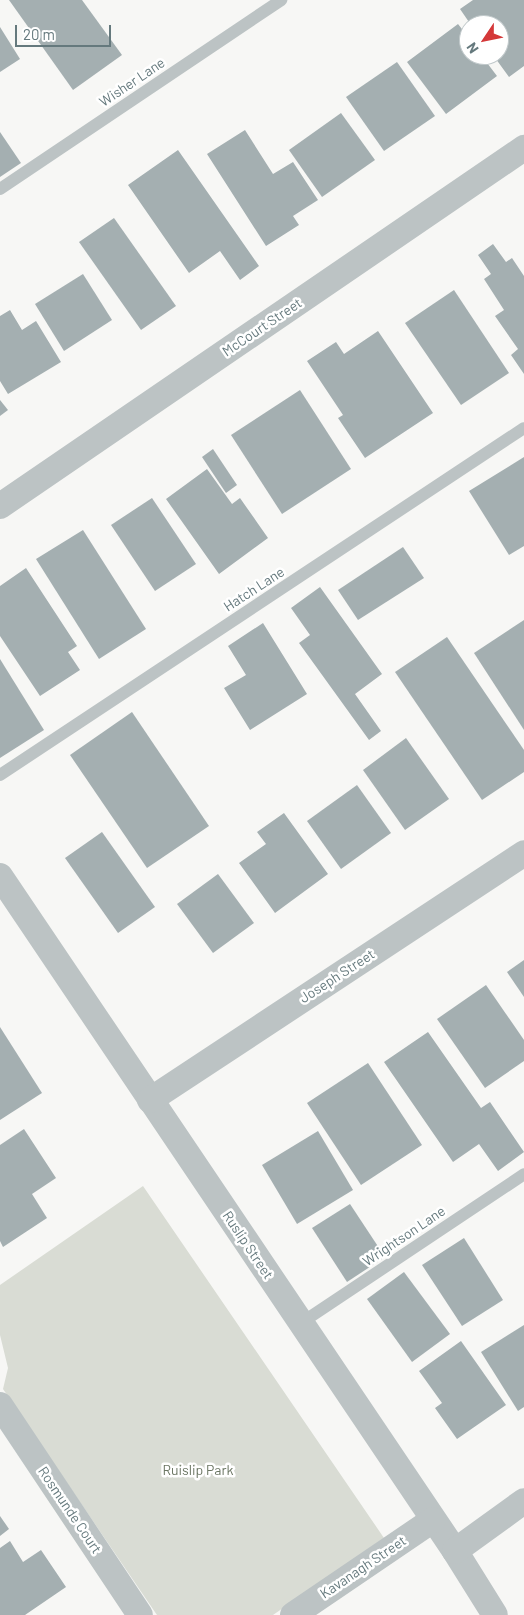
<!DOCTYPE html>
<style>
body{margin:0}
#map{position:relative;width:524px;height:1615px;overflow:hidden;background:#f7f7f5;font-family:Barlow,sans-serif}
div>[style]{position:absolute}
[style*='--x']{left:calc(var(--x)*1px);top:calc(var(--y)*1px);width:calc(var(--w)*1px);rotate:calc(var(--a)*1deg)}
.green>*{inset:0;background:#d9dcd4}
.building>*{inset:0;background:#a4afb1}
.lane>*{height:12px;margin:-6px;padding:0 6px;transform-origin:6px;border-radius:6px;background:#bcc3c4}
.street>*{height:26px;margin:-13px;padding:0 13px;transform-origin:13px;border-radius:13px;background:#bcc3c4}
span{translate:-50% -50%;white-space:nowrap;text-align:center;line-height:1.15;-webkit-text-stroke:5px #fff;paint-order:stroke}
.street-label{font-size:14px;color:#65797d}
.park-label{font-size:14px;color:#6b7663}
.north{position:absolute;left:459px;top:15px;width:50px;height:50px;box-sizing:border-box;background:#fff;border:1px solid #c1c9cb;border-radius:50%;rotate:236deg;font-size:14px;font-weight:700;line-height:20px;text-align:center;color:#65797d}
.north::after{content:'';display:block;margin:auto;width:18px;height:22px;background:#d43839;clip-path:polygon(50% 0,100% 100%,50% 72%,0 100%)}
.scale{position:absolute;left:15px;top:25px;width:96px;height:22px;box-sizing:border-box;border:2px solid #65797d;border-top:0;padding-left:6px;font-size:15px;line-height:18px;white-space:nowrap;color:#65797d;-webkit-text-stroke:4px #fff;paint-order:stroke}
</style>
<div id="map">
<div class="green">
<div style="clip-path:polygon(143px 1186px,384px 1538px,273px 1615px,157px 1615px,3px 1389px,8px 1368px,0 1335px,0 1285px)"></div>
</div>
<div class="building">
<div style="clip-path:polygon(9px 0,82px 0,122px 55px,73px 90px)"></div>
<div style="clip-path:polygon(473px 0,524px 0,524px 66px,509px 77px,493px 55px,499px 55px,499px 25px,471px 25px,460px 9px)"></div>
<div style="clip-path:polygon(458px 24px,469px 38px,469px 55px,481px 55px,497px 76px,446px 114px,407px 62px)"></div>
<div style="clip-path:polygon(0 27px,20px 59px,0 72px)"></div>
<div style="clip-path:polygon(397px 62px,435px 116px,384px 151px,346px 97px)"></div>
<div style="clip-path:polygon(341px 113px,375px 160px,322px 197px,289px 150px)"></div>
<div style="clip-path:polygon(245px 130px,273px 174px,293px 162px,318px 200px,293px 216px,299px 225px,266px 246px,207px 154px)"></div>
<div style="clip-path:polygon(0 132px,21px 163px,0 177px)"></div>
<div style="clip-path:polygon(178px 150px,259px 266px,240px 280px,220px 251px,189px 273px,128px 185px)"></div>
<div style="clip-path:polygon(114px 218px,176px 306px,141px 330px,79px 242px)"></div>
<div style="clip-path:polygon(493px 244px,506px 262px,512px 258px,524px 276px,524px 374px,511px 355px,518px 349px,495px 316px,504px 310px,484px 279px,491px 274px,478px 255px)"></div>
<div style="clip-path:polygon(83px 274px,112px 320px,64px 351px,35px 304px)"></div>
<div style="clip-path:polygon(454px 290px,509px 373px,461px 405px,405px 323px)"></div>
<div style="clip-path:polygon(10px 310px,22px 330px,36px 321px,61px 362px,8px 394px,0 381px,0 316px)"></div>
<div style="clip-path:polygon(378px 331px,433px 413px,365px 458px,338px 418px,343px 415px,307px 361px,336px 342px,344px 354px)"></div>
<div style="clip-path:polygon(300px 390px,351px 469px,282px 514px,231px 435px)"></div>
<div style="clip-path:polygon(0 400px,8px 410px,0 416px)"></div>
<div style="clip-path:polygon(213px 449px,237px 485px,226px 493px,202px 457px)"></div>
<div style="clip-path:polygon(524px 457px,524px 546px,509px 555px,469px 491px)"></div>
<div style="clip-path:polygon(207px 469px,232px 504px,240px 498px,268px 538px,219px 574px,166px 499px)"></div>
<div style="clip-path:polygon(152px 498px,196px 564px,155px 591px,111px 525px)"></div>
<div style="clip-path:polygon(83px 530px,146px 629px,99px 659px,36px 559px)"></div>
<div style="clip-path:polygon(403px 547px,424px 578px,358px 620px,338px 590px)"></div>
<div style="clip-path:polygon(26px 568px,77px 646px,68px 652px,80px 670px,40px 696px,0 636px,0 586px)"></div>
<div style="clip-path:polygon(320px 587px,382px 674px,355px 694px,381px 731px,369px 740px,299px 643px,310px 635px,291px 608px)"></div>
<div style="clip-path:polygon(524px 620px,524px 730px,474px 653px)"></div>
<div style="clip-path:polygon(263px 623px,307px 694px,250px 730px,224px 688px,246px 675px,228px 646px)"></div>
<div style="clip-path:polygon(447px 637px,524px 750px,524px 772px,482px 800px,395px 672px)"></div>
<div style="clip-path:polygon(0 659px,44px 730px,0 758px)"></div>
<div style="clip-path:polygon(132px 712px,209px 826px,147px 868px,70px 755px)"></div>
<div style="clip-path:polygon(406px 738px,449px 799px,405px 830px,363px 770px)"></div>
<div style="clip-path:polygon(357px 785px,391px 833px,341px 869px,307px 821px)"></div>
<div style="clip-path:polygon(284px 813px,328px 874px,275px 913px,239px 863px,266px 844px,257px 832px)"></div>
<div style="clip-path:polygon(102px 832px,155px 907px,118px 933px,65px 858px)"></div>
<div style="clip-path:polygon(218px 874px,254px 923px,213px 953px,177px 904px)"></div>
<div style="clip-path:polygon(524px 960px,524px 997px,507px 972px)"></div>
<div style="clip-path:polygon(486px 985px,524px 1040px,524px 1061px,485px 1088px,437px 1019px)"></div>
<div style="clip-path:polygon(0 1027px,42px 1093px,0 1120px)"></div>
<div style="clip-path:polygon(428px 1032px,481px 1108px,490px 1102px,524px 1152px,498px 1171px,479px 1144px,453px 1162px,384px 1062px)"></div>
<div style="clip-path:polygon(368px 1063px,422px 1145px,361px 1185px,307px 1103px)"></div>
<div style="clip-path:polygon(24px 1129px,56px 1178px,32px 1194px,47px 1218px,3px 1247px,0 1241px,0 1145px)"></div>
<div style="clip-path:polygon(318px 1131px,353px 1190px,297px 1224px,262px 1165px)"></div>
<div style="clip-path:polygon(350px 1204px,385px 1257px,347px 1282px,312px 1228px)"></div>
<div style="clip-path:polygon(464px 1238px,503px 1300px,462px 1326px,422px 1265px)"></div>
<div style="clip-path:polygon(404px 1272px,450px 1334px,412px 1362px,367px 1299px)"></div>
<div style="clip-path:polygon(524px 1325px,524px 1407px,518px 1411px,481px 1352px)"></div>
<div style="clip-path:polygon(461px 1341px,506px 1405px,457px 1439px,435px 1408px,442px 1403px,419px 1371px)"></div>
<div style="clip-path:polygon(0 1516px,9px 1529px,0 1536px)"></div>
<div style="clip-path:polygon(10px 1541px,23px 1562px,41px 1550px,66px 1587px,25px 1615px,0 1615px,0 1548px)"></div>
</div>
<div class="lane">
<div style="--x:0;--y:189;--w:339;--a:-33.9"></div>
<div style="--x:0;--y:775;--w:628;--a:-33.51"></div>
<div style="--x:301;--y:1323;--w:268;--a:-33.7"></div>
</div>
<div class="street">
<div style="--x:0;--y:506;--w:635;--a:-34.34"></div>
<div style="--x:0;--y:876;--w:814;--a:56.02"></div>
<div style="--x:455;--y:1551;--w:75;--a:58"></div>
<div style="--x:150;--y:1100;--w:448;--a:-33.4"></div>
<div style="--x:0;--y:1405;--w:252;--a:56.3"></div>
<div style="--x:455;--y:1551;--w:85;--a:-35.9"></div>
<div style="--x:293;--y:1615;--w:169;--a:-34.2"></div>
</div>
<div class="street-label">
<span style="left:132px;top:82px;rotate:-34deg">Wisher Lane</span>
<span style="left:262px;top:327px;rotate:-34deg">McCourt Street</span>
<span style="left:254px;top:589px;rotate:-33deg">Hatch Lane</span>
<span style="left:337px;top:976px;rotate:-33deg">Joseph Street</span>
<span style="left:404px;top:1236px;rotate:-34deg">Wrightson Lane</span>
<span style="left:248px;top:1245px;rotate:56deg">Ruslip Street</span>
<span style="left:70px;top:1510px;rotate:56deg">Rosmunde Court</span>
<span style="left:363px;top:1567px;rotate:-34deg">Kavanagh Street</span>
</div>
<div class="park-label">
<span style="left:198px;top:1470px">Ruislip Park</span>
</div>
<div class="north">N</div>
<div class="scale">20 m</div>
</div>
